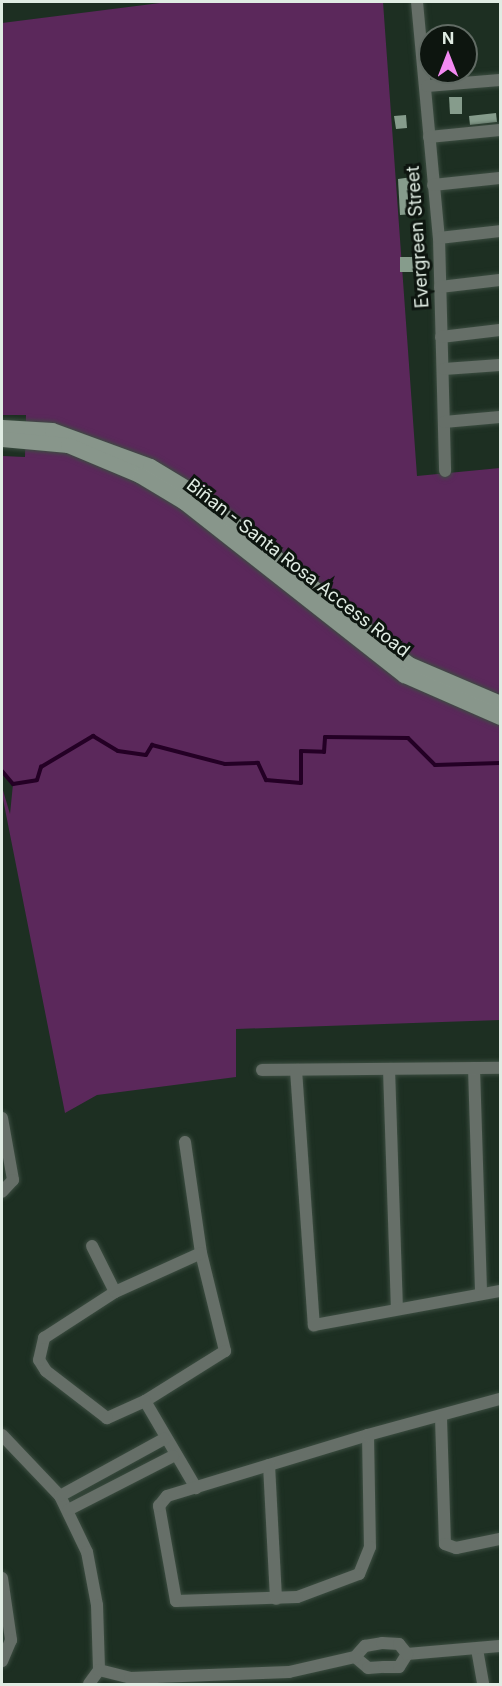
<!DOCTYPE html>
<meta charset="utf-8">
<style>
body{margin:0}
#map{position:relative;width:502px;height:1686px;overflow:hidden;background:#1d2f22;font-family:Inter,sans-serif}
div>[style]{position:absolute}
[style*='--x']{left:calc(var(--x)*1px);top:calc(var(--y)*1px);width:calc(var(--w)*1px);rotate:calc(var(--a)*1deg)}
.green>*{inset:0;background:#5b285b}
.stream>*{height:4px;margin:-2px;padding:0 2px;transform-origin:2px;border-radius:2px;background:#240025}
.building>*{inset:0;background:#869c8c}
.roads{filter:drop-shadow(0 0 2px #3c4d41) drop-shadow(0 0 2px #3c4d41)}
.street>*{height:12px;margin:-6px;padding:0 6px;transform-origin:6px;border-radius:6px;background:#666f68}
.secondary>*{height:15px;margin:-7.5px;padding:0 7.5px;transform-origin:7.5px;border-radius:7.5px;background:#88968b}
span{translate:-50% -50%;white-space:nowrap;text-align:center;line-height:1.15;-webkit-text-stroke:6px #0d150f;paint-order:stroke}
.street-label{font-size:18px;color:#e0ece3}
.frame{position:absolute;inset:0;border:3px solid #e0ece3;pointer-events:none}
.north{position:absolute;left:418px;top:24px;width:60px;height:60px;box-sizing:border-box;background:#0d150f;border:2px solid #616b64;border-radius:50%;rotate:0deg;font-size:16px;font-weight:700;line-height:24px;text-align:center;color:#e0ece3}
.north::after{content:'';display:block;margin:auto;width:21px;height:27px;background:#f38af2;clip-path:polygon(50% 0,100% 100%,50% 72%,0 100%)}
</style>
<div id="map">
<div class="green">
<div style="clip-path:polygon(168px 2px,383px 2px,417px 476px,500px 468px,500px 1020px,236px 1029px,236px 1077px,97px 1095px,65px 1113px,2px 794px,2px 787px,10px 814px,13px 784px,2px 771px,2px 456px,25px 457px,26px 415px,2px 415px,2px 23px)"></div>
</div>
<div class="stream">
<div style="--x:2;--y:771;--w:17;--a:50"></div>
<div style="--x:13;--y:784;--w:24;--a:-9"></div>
<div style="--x:37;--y:780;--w:14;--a:-73"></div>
<div style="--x:41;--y:767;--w:61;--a:-30.8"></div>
<div style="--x:93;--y:736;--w:29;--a:31"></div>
<div style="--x:118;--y:751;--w:28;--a:8"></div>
<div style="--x:146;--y:755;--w:12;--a:-59"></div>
<div style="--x:152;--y:745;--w:75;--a:14.6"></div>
<div style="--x:225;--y:764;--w:33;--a:-2"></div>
<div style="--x:258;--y:763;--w:19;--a:65"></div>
<div style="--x:266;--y:780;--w:35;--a:5"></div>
<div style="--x:301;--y:783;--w:32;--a:-90"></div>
<div style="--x:301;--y:751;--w:23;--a:2"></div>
<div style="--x:324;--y:752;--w:15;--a:-86"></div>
<div style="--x:325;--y:737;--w:83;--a:0.7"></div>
<div style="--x:408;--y:738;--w:38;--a:45"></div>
<div style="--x:435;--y:765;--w:65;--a:-1.8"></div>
</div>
<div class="building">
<div style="clip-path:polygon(449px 97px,462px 97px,462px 114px,450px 114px)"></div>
<div style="clip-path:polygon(496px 113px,497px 122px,470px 125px,469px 116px)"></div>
<div style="clip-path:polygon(406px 115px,407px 128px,396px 129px,394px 116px)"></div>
<div style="clip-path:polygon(412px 177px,413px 214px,400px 215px,398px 179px)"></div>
<div style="clip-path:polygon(400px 257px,418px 257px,418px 272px,400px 272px)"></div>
</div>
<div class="roads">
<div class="street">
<div style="--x:417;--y:2;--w:237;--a:84.7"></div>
<div style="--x:439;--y:238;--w:233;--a:88.5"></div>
<div style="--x:427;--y:86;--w:73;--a:-4.7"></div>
<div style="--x:429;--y:137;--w:71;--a:-5.6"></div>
<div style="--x:433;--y:185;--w:67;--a:-6"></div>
<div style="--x:439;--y:238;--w:61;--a:-6.5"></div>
<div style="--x:440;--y:287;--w:60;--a:-6.7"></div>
<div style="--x:441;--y:337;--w:59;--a:-6.8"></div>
<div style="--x:444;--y:369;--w:56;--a:-4.1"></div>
<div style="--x:444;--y:422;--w:56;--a:-5.1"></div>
<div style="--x:474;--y:1068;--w:224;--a:88.2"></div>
<div style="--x:389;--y:1069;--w:240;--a:88.1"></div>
<div style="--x:262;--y:1070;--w:238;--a:-0.5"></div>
<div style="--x:296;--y:1070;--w:256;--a:86"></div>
<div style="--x:314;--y:1325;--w:189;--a:-10.4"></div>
<div style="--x:2;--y:1118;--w:63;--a:79.9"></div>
<div style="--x:13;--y:1180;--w:16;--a:133"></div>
<div style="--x:185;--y:1142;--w:112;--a:81.8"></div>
<div style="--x:201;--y:1253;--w:101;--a:76.2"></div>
<div style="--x:225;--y:1351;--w:94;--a:148"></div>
<div style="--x:145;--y:1401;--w:42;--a:155.9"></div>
<div style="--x:107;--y:1418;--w:77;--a:-142.4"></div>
<div style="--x:46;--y:1371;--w:13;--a:-122"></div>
<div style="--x:39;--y:1360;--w:23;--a:-77"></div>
<div style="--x:44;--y:1338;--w:85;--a:-32.9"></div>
<div style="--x:115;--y:1292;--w:94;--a:-24.4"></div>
<div style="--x:92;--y:1246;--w:51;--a:63.4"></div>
<div style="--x:145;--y:1401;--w:101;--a:59.6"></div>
<div style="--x:441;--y:1418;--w:126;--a:88.2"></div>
<div style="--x:445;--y:1544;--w:12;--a:20"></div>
<div style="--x:456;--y:1548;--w:45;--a:-11.6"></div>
<div style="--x:2;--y:1435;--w:84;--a:46.4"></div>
<div style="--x:60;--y:1496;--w:62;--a:64.3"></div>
<div style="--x:87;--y:1552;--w:54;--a:79.3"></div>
<div style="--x:97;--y:1605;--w:65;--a:88.2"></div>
<div style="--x:99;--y:1670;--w:17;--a:126"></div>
<div style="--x:368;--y:1435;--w:112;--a:89"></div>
<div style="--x:370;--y:1547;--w:29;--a:112"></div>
<div style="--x:359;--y:1574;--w:66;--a:159.6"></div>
<div style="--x:297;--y:1597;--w:121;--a:178.1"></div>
<div style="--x:176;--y:1601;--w:97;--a:-100.1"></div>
<div style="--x:159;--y:1506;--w:13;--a:-51"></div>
<div style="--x:167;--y:1496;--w:210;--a:-16.9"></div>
<div style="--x:368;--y:1435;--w:137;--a:-15.3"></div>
<div style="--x:269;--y:1465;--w:134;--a:87"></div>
<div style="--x:60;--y:1496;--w:119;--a:-28.7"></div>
<div style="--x:68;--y:1510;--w:118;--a:-27.2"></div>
<div style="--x:2;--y:1578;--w:63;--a:81.7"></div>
<div style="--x:11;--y:1640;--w:23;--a:113"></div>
<div style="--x:477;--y:1649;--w:36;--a:80"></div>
<div style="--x:407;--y:1654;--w:93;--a:-4.9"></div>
<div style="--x:355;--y:1657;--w:17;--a:40"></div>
<div style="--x:368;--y:1668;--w:16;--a:-4"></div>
<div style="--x:384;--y:1667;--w:15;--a:0"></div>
<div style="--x:399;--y:1667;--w:15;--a:-58"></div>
<div style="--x:99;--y:1670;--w:32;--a:14"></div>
<div style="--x:130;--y:1678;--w:159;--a:-2.2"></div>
<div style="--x:289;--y:1672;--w:68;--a:-12.8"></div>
<div style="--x:355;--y:1657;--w:15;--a:-48"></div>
<div style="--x:365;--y:1646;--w:17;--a:-10"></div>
<div style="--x:382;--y:1643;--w:17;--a:3"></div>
<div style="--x:399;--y:1644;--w:13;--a:51"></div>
</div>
<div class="secondary">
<div style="--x:2;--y:427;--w:50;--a:3.4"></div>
<div style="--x:52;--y:430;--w:104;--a:20.2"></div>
<div style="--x:150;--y:466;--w:56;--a:31.1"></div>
<div style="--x:198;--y:495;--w:270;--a:38.7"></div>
<div style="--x:409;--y:664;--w:99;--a:23.2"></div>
<div style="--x:2;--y:439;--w:66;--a:5.2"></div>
<div style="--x:68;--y:445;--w:77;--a:22.9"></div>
<div style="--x:139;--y:475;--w:52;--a:31"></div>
<div style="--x:184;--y:502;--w:280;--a:38.2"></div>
<div style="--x:404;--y:675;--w:105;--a:23.6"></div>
</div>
</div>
<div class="street-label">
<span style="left:418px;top:237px;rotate:-94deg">Evergreen Street</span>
<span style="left:298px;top:568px;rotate:38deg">Biñan - Santa Rosa Access Road</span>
</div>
<div class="frame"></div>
<div class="north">N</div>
</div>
